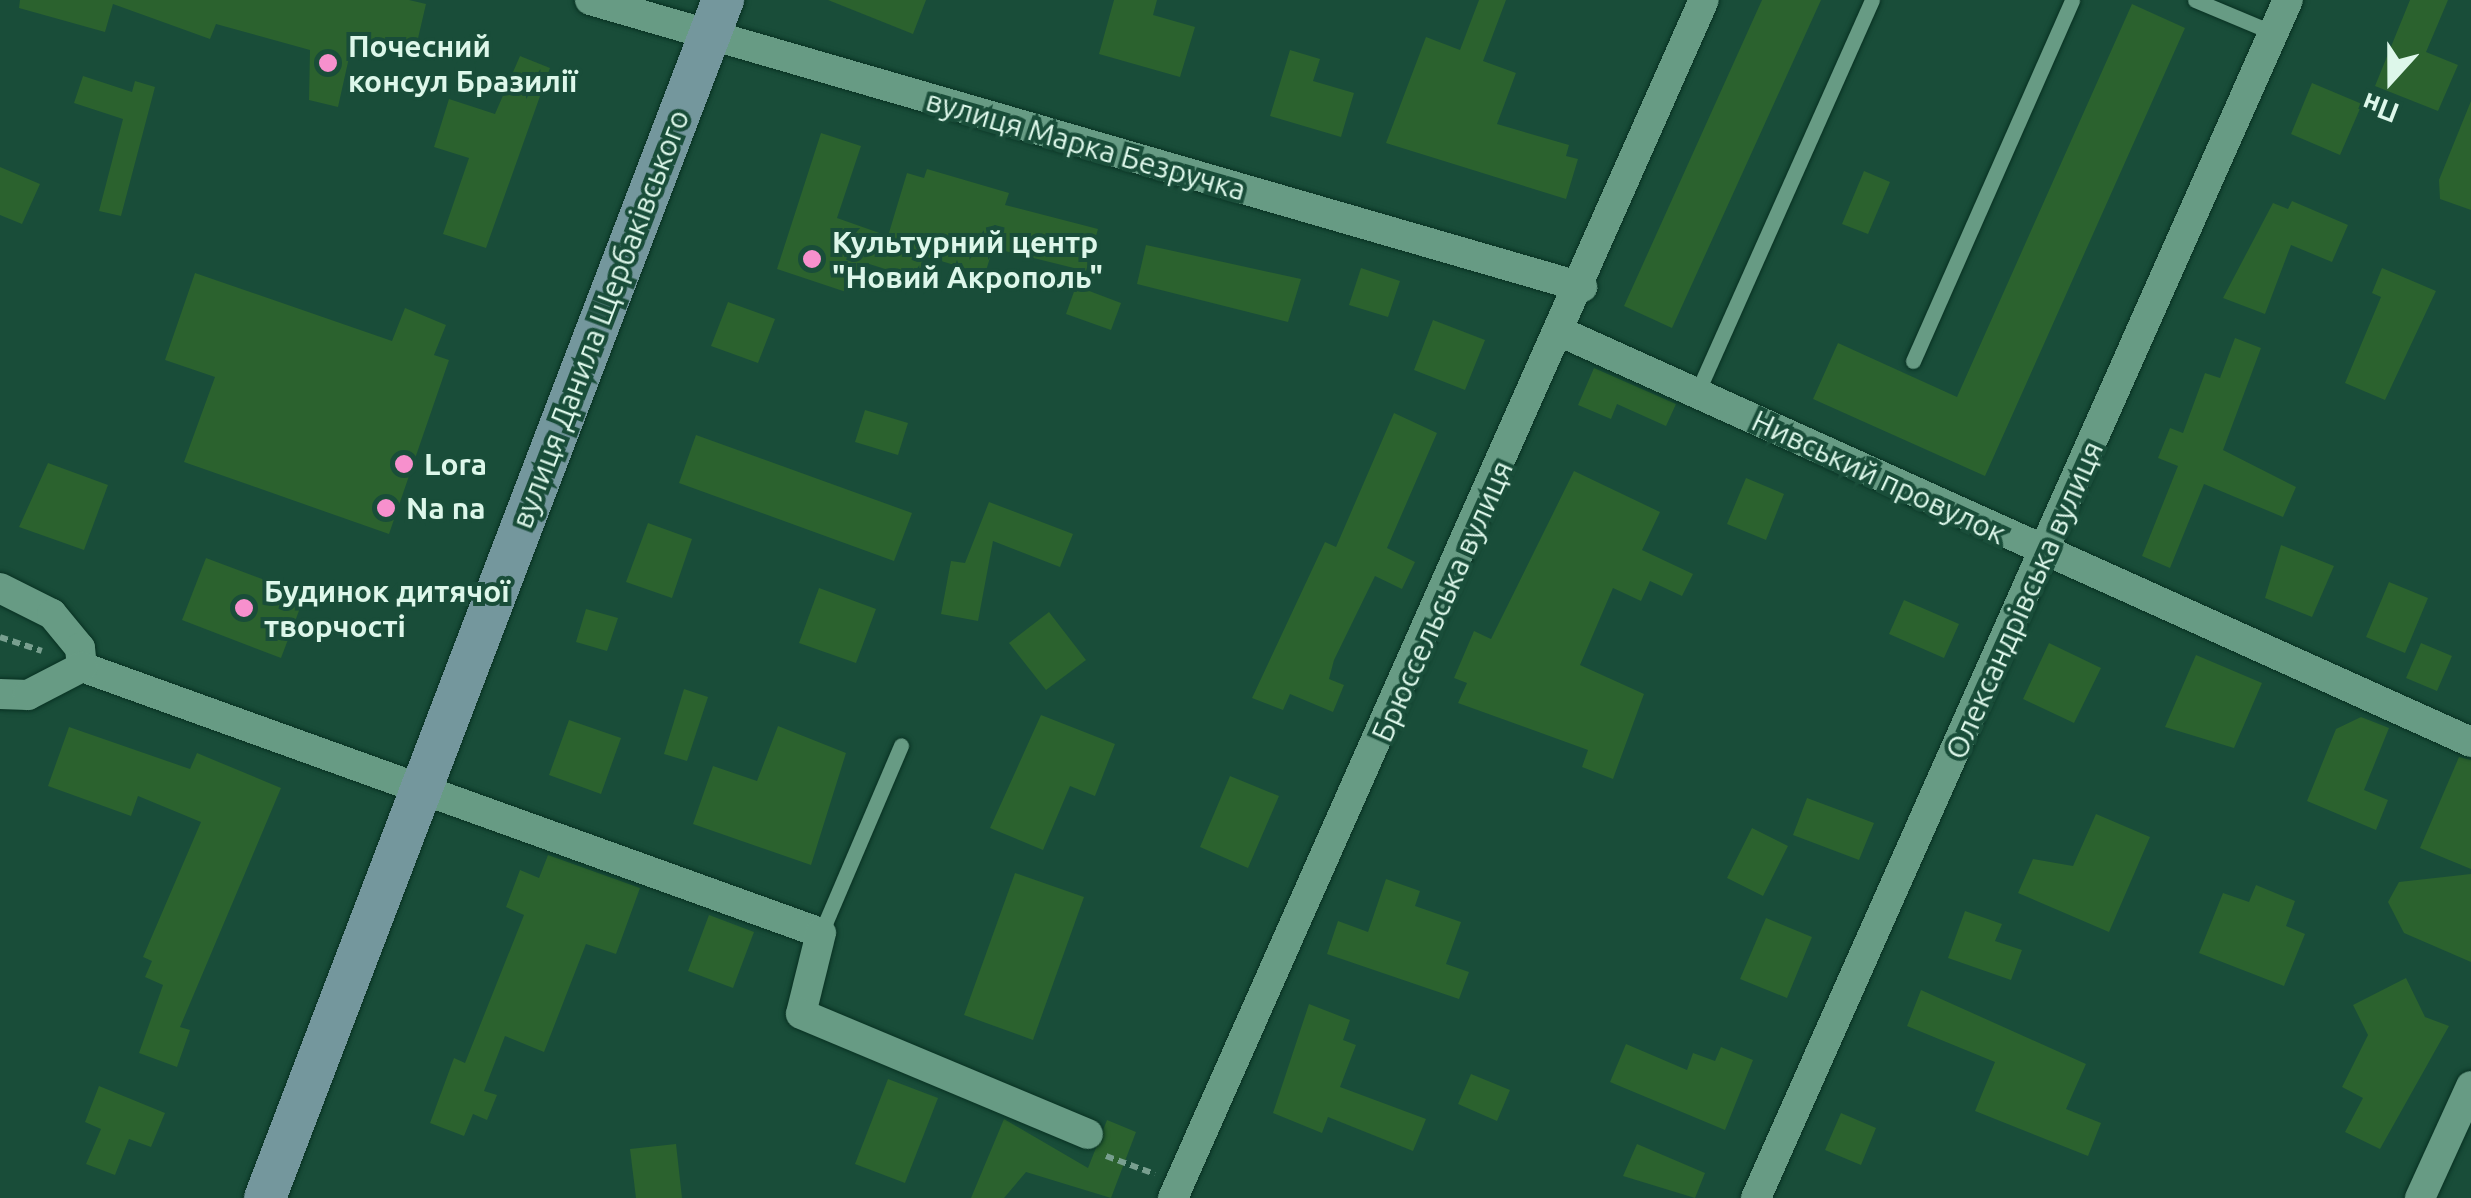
<!DOCTYPE html>
<meta charset="utf-8">
<style>
body{margin:0}
#map{position:relative;width:2471px;height:1198px;overflow:hidden;background:#194d39;font-family:Ubuntu,sans-serif}
div>[style]{position:absolute}
[style*='--x']{left:calc(var(--x)*1px);top:calc(var(--y)*1px);width:calc(var(--w)*1px);rotate:calc(var(--a)*1deg)}
.building>*{inset:0;background:#2b622e}
.path>*{height:6px;margin-top:-3px;transform-origin:0;background:repeating-linear-gradient(90deg,#789f8f 0 8px,transparent 0 13px)}
.roads{filter:drop-shadow(0 0 2px #083122) drop-shadow(0 0 2px #083122)}
.lane>*{height:15px;margin:-7.5px;padding:0 7.5px;transform-origin:7.5px;border-radius:7.5px;background:#679b84}
.street>*{height:30px;margin:-15px;padding:0 15px;transform-origin:15px;border-radius:15px;background:#679b84}
.secondary>*{height:42px;margin:-21px;padding:0 21px;transform-origin:21px;border-radius:21px;background:#74979d}
.dots>*{width:28px;height:28px;translate:-50% -50%;box-sizing:border-box;border:5px solid #194d39;border-radius:50%}
span{translate:-50% -50%;white-space:nowrap;text-align:center;line-height:1.15;-webkit-text-stroke:8px #194d39;paint-order:stroke}
.poi-label{font-size:30px;color:#ddf7ea;font-weight:700}
.left{translate:0 -50%;text-align:left}
.street-label{font-size:30px;color:#ddf7ea}
.north{position:absolute;left:2341px;top:30px;width:100px;height:100px;-webkit-text-stroke:8px #194d39;paint-order:stroke;rotate:201deg;font-size:28px;font-weight:700;line-height:40px;text-align:center;color:#ddf7ea}
.north::after{content:'';display:block;margin:auto;width:35px;height:45px;background:#ddf7ea;clip-path:polygon(50% 0,100% 100%,50% 72%,0 100%)}
</style>
<div id="map">
<div class="building">
<div style="clip-path:polygon(20px 0,409px 0,426px 4px,416px 47px,375px 37px,372px 49px,352px 44px,338px 107px,309px 100px,310px 50px,216px 24px,210px 39px,113px 4px,105px 32px,19px 8px)"></div>
<div style="clip-path:polygon(828px 0,926px 0,913px 34px)"></div>
<div style="clip-path:polygon(1114px 0,1157px 0,1153px 15px,1195px 27px,1180px 77px,1099px 54px)"></div>
<div style="clip-path:polygon(1479px 0,1506px 0,1483px 61px,1516px 73px,1497px 124px,1569px 145px,1566px 156px,1578px 159px,1566px 199px,1386px 143px,1426px 37px,1460px 50px)"></div>
<div style="clip-path:polygon(1762px 0,1821px 0,1672px 328px,1624px 306px)"></div>
<div style="clip-path:polygon(2410px 0,2448px 0,2426px 52px,2458px 65px,2438px 111px,2375px 86px)"></div>
<div style="clip-path:polygon(2132px 4px,2185px 28px,1985px 476px,1813px 399px,1838px 343px,1957px 397px)"></div>
<div style="clip-path:polygon(1290px 50px,1320px 59px,1313px 81px,1354px 93px,1341px 137px,1270px 116px)"></div>
<div style="clip-path:polygon(520px 56px,550px 68px,486px 248px,443px 234px,469px 158px,434px 147px,449px 99px,495px 114px)"></div>
<div style="clip-path:polygon(83px 76px,132px 92px,135px 81px,155px 87px,121px 216px,99px 211px,123px 119px,74px 103px)"></div>
<div style="clip-path:polygon(2312px 83px,2362px 104px,2340px 155px,2291px 134px)"></div>
<div style="clip-path:polygon(2471px 101px,2471px 210px,2440px 199px,2439px 180px)"></div>
<div style="clip-path:polygon(821px 133px,861px 146px,837px 218px,888px 236px,907px 173px,924px 178px,927px 169px,1009px 193px,1005px 205px,1098px 229px,1086px 271px,993px 248px,985px 274px,924px 256px,917px 279px,866px 263px,846px 292px,777px 269px)"></div>
<div style="clip-path:polygon(0 167px,40px 184px,22px 224px,0 215px)"></div>
<div style="clip-path:polygon(1864px 171px,1890px 182px,1868px 234px,1842px 224px)"></div>
<div style="clip-path:polygon(2292px 201px,2348px 225px,2332px 262px,2291px 245px,2265px 314px,2223px 298px,2273px 203px,2288px 209px)"></div>
<div style="clip-path:polygon(1146px 245px,1301px 279px,1288px 322px,1137px 284px)"></div>
<div style="clip-path:polygon(1361px 268px,1400px 281px,1388px 317px,1349px 305px)"></div>
<div style="clip-path:polygon(2382px 268px,2436px 291px,2385px 400px,2345px 383px,2381px 297px,2372px 293px)"></div>
<div style="clip-path:polygon(195px 273px,392px 341px,405px 308px,446px 325px,434px 355px,449px 360px,389px 534px,184px 462px,215px 377px,165px 360px)"></div>
<div style="clip-path:polygon(1076px 286px,1121px 303px,1111px 330px,1066px 314px)"></div>
<div style="clip-path:polygon(728px 302px,775px 319px,758px 363px,711px 346px)"></div>
<div style="clip-path:polygon(1433px 320px,1485px 340px,1465px 390px,1414px 370px)"></div>
<div style="clip-path:polygon(2235px 338px,2261px 348px,2223px 450px,2296px 487px,2283px 517px,2204px 484px,2170px 568px,2142px 556px,2178px 466px,2158px 458px,2170px 428px,2183px 433px,2205px 373px,2220px 378px)"></div>
<div style="clip-path:polygon(1594px 368px,1676px 404px,1666px 426px,1617px 404px,1611px 419px,1578px 405px)"></div>
<div style="clip-path:polygon(865px 410px,908px 423px,898px 455px,855px 442px)"></div>
<div style="clip-path:polygon(1394px 413px,1437px 433px,1387px 548px,1415px 562px,1402px 589px,1375px 576px,1334px 660px,1329px 679px,1344px 685px,1333px 712px,1290px 694px,1283px 710px,1252px 698px,1325px 542px,1336px 547px)"></div>
<div style="clip-path:polygon(696px 435px,912px 513px,894px 561px,679px 483px)"></div>
<div style="clip-path:polygon(48px 463px,108px 485px,84px 550px,19px 527px)"></div>
<div style="clip-path:polygon(1574px 471px,1660px 512px,1642px 550px,1693px 574px,1682px 596px,1650px 581px,1641px 601px,1613px 588px,1580px 665px,1644px 694px,1613px 779px,1582px 767px,1588px 750px,1458px 703px,1467px 683px,1454px 678px,1474px 631px,1491px 639px)"></div>
<div style="clip-path:polygon(1746px 478px,1784px 494px,1766px 540px,1727px 524px)"></div>
<div style="clip-path:polygon(989px 502px,1073px 534px,1060px 567px,993px 541px,978px 621px,941px 614px,951px 561px,965px 563px)"></div>
<div style="clip-path:polygon(648px 523px,692px 539px,672px 598px,626px 582px)"></div>
<div style="clip-path:polygon(2281px 545px,2334px 566px,2312px 617px,2265px 598px)"></div>
<div style="clip-path:polygon(206px 558px,305px 595px,281px 658px,182px 620px)"></div>
<div style="clip-path:polygon(2389px 582px,2428px 598px,2405px 653px,2366px 637px)"></div>
<div style="clip-path:polygon(819px 588px,876px 609px,856px 663px,799px 643px)"></div>
<div style="clip-path:polygon(1904px 600px,1959px 624px,1944px 658px,1889px 634px)"></div>
<div style="clip-path:polygon(586px 609px,618px 618px,607px 651px,576px 642px)"></div>
<div style="clip-path:polygon(1049px 612px,1086px 660px,1046px 690px,1009px 643px)"></div>
<div style="clip-path:polygon(2049px 643px,2101px 668px,2074px 723px,2023px 699px)"></div>
<div style="clip-path:polygon(2421px 643px,2452px 656px,2437px 691px,2406px 678px)"></div>
<div style="clip-path:polygon(2196px 655px,2262px 683px,2234px 748px,2165px 727px)"></div>
<div style="clip-path:polygon(684px 689px,708px 697px,687px 761px,664px 754px)"></div>
<div style="clip-path:polygon(1041px 715px,1115px 744px,1095px 796px,1070px 786px,1043px 850px,990px 828px)"></div>
<div style="clip-path:polygon(2361px 717px,2389px 728px,2364px 790px,2388px 800px,2376px 830px,2307px 801px,2336px 729px)"></div>
<div style="clip-path:polygon(569px 720px,621px 738px,601px 794px,549px 775px)"></div>
<div style="clip-path:polygon(778px 726px,846px 753px,811px 865px,693px 824px,713px 766px,757px 781px)"></div>
<div style="clip-path:polygon(69px 727px,190px 769px,197px 753px,281px 788px,180px 1027px,190px 1030px,177px 1067px,139px 1053px,163px 985px,145px 977px,152px 961px,143px 957px,201px 822px,138px 796px,131px 816px,48px 786px)"></div>
<div style="clip-path:polygon(2459px 757px,2471px 760px,2471px 869px,2420px 848px)"></div>
<div style="clip-path:polygon(1230px 776px,1279px 796px,1248px 868px,1200px 847px)"></div>
<div style="clip-path:polygon(1807px 798px,1874px 823px,1859px 860px,1793px 835px)"></div>
<div style="clip-path:polygon(2096px 814px,2150px 837px,2109px 932px,2018px 893px,2033px 859px,2073px 866px)"></div>
<div style="clip-path:polygon(1752px 828px,1788px 846px,1763px 896px,1727px 878px)"></div>
<div style="clip-path:polygon(548px 855px,640px 888px,616px 954px,586px 944px,544px 1052px,505px 1036px,484px 1091px,497px 1095px,487px 1120px,473px 1114px,464px 1136px,430px 1123px,454px 1058px,465px 1063px,524px 915px,506px 907px,520px 870px,539px 878px)"></div>
<div style="clip-path:polygon(1015px 873px,1084px 897px,1033px 1040px,964px 1015px)"></div>
<div style="clip-path:polygon(2471px 874px,2471px 962px,2404px 933px,2388px 902px,2399px 882px)"></div>
<div style="clip-path:polygon(1386px 879px,1420px 891px,1415px 906px,1461px 922px,1446px 964px,1469px 972px,1459px 999px,1327px 954px,1338px 921px,1368px 932px)"></div>
<div style="clip-path:polygon(2256px 885px,2295px 901px,2286px 926px,2305px 934px,2284px 986px,2199px 953px,2223px 893px,2249px 902px)"></div>
<div style="clip-path:polygon(1965px 911px,2002px 924px,1995px 941px,2022px 950px,2011px 980px,1948px 958px)"></div>
<div style="clip-path:polygon(709px 915px,754px 932px,733px 988px,688px 971px)"></div>
<div style="clip-path:polygon(1766px 918px,1812px 937px,1787px 998px,1740px 979px)"></div>
<div style="clip-path:polygon(2406px 978px,2425px 1017px,2449px 1026px,2380px 1149px,2345px 1132px,2363px 1098px,2342px 1087px,2368px 1035px,2353px 1005px)"></div>
<div style="clip-path:polygon(1921px 990px,2086px 1064px,2066px 1109px,2101px 1123px,2088px 1156px,1975px 1111px,1995px 1062px,1907px 1026px)"></div>
<div style="clip-path:polygon(1309px 1004px,1350px 1020px,1343px 1040px,1356px 1045px,1340px 1087px,1426px 1119px,1413px 1151px,1328px 1117px,1322px 1133px,1273px 1113px)"></div>
<div style="clip-path:polygon(1626px 1044px,1687px 1070px,1693px 1053px,1715px 1061px,1721px 1047px,1753px 1060px,1725px 1130px,1610px 1082px)"></div>
<div style="clip-path:polygon(1471px 1074px,1510px 1090px,1497px 1121px,1458px 1104px)"></div>
<div style="clip-path:polygon(888px 1079px,938px 1098px,905px 1183px,855px 1164px)"></div>
<div style="clip-path:polygon(99px 1086px,165px 1113px,151px 1147px,129px 1139px,115px 1175px,86px 1164px,101px 1129px,85px 1122px)"></div>
<div style="clip-path:polygon(1841px 1113px,1876px 1128px,1861px 1165px,1825px 1150px)"></div>
<div style="clip-path:polygon(1004px 1119px,1088px 1168px,1107px 1120px,1136px 1132px,1111px 1198px,1026px 1172px,1004px 1198px,971px 1198px)"></div>
<div style="clip-path:polygon(676px 1144px,682px 1198px,636px 1198px,630px 1149px)"></div>
<div style="clip-path:polygon(1637px 1144px,1705px 1173px,1695px 1198px,1623px 1176px)"></div>
</div>
<div class="path">
<div style="--x:0;--y:637;--w:44;--a:18.4"></div>
<div style="--x:1106;--y:1156;--w:52;--a:20.2"></div>
</div>
<div class="roads">
<div class="lane">
<div style="--x:2195;--y:0;--w:86;--a:22.7"></div>
<div style="--x:1913;--y:361;--w:394;--a:-66.2"></div>
<div style="--x:1697;--y:393;--w:430;--a:-66"></div>
<div style="--x:821;--y:933;--w:204;--a:-66.9"></div>
</div>
<div class="street">
<div style="--x:590;--y:0;--w:1033;--a:16.14"></div>
<div style="--x:1563;--y:333;--w:996;--a:24.25"></div>
<div style="--x:0;--y:588;--w:58;--a:26.6"></div>
<div style="--x:52;--y:614;--w:44;--a:50.5"></div>
<div style="--x:80;--y:648;--w:19;--a:84"></div>
<div style="--x:82;--y:667;--w:785;--a:19.8"></div>
<div style="--x:821;--y:933;--w:83;--a:103.9"></div>
<div style="--x:801;--y:1014;--w:311;--a:22.7"></div>
<div style="--x:0;--y:694;--w:28;--a:2"></div>
<div style="--x:28;--y:695;--w:61;--a:-27.4"></div>
<div style="--x:1173;--y:1198;--w:1310;--a:-66.1"></div>
<div style="--x:1756;--y:1198;--w:1311;--a:-66.06"></div>
<div style="--x:2420;--y:1198;--w:123;--a:-65.5"></div>
</div>
<div class="secondary">
<div style="--x:265;--y:1198;--w:1283;--a:-69.08"></div>
</div>
</div>
<div class="dots">
<div style="left:328px;top:63px;background:#f790cd"></div>
<div style="left:812px;top:259px;background:#f790cd"></div>
<div style="left:404px;top:464px;background:#f790cd"></div>
<div style="left:386px;top:508px;background:#f790cd"></div>
<div style="left:244px;top:608px;background:#f790cd"></div>
</div>
<div class="poi-label">
<span class="left" style="left:348px;top:63px">Почесний<br>консул Бразилії</span>
<span class="left" style="left:832px;top:259px">Культурний центр<br>"Новий Акрополь"</span>
<span class="left" style="left:424px;top:464px">Lora</span>
<span class="left" style="left:406px;top:508px">Na na</span>
<span class="left" style="left:264px;top:608px">Будинок дитячої<br>творчості</span>
</div>
<div class="street-label">
<span style="left:1086px;top:145px;rotate:16deg">вулиця Марка Безручка</span>
<span style="left:600px;top:319px;rotate:-69deg">вулиця Данила Щербаківського</span>
<span style="left:1879px;top:477px;rotate:25deg">Нивський провулок</span>
<span style="left:2024px;top:600px;rotate:-66deg">Олександрівська вулиця</span>
<span style="left:1442px;top:601px;rotate:-66deg">Брюссельська вулиця</span>
</div>
<div class="north">Пн</div>
</div>
